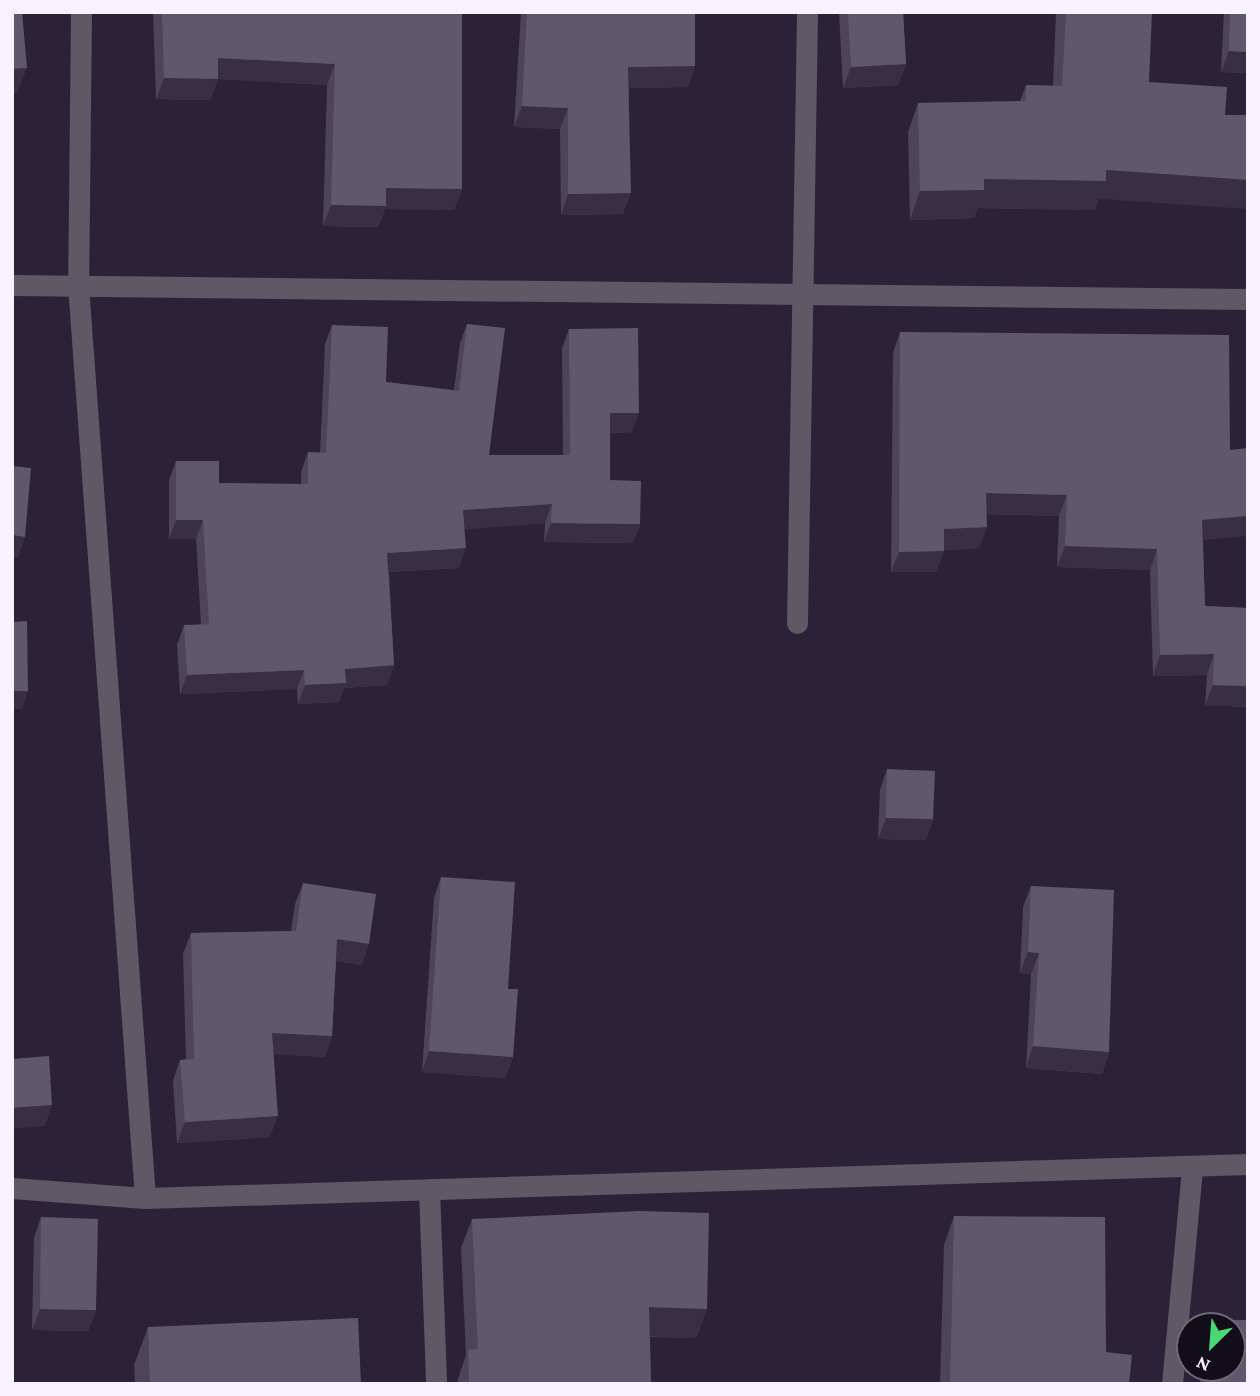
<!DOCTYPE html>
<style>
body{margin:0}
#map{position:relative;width:1260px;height:1396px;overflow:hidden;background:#2b223a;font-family:"Crimson Pro",serif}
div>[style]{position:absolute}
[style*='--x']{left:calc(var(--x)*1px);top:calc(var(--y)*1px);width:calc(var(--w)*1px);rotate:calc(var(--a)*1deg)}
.minor>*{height:21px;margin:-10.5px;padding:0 10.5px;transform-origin:10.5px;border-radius:10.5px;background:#5d5965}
.wall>*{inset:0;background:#4d445c}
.shaded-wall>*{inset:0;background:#382f47}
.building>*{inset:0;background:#5f576e}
span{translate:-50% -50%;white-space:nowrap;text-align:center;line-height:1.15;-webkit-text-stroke:5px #120e19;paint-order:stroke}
.frame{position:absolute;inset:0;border:14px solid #f6f2ff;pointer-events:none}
.north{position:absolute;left:1176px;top:1312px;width:70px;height:70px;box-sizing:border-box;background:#120e19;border:2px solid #6d6975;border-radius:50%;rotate:205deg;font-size:19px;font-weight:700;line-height:28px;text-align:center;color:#f6f2ff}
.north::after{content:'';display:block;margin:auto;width:24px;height:32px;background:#4cd677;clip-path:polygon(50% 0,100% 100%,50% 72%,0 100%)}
</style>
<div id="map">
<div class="minor">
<div style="--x:81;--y:12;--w:273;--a:90.6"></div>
<div style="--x:78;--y:285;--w:915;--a:85.8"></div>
<div style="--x:12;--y:285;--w:1236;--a:0.65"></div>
<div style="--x:797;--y:623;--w:611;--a:-89.06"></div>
<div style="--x:12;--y:1188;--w:133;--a:4.3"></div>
<div style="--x:145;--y:1198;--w:1104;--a:-1.77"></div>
<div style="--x:429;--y:1189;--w:195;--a:87.9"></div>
<div style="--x:1172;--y:1384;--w:218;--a:-84.7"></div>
</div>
<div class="wall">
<div style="clip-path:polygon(153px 12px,462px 12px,462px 189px,454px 210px,385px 209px,378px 227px,323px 226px,327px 85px,218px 79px,210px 100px,156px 99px)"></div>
<div style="clip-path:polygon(521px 12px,695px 12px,695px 66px,688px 87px,629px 88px,623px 214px,561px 215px,560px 129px,514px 127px)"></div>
<div style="clip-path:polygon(839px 12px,903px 12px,906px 64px,898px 85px,843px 88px)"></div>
<div style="clip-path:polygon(1056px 12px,1152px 12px,1095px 210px,978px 208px,974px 218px,910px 220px,908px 132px,918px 103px,1020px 101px,1026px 85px,1053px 86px)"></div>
<div style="clip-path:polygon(1224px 12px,1248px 12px,1248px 73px,1221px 72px)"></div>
<div style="clip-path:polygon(467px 324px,489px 455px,563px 455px,562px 348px,569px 329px,632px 432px,610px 433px,610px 480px,640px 524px,633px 543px,544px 542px,545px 523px,464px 529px,459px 568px,389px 572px,394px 665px,387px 685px,344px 688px,339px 702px,298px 704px,297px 689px,180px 694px,177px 645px,184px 625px,201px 625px,196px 539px,169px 539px,169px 480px,176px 461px,219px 483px,301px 484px,301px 472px,308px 452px,320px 453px,325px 344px,332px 325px,386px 382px,454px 390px,460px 343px)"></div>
<div style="clip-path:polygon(900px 332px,1203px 540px,1205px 606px,1248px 608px,1247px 707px,1205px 705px,1207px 675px,1153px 676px,1150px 570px,1057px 567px,1059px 516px,986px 514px,987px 527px,979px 548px,944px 550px,936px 572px,891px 572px,893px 353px)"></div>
<div style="clip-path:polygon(887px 769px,933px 819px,926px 840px,878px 839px,880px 790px)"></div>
<div style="clip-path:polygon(441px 877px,508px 989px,513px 1057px,505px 1078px,422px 1072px,434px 898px)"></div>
<div style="clip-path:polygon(303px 883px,362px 965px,336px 961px,332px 1036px,325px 1057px,274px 1054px,270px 1137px,177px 1143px,173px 1081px,180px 1060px,186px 1059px,183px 954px,191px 933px,291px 931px,295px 904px)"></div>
<div style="clip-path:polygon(1031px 886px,1109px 1052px,1102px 1074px,1026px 1068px,1031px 974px,1020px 973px,1023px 907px)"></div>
<div style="clip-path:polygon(954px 1216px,1106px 1352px,1129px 1384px,940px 1384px,944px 1245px)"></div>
<div style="clip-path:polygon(41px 1217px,96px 1310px,88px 1331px,32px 1330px,34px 1238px)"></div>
<div style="clip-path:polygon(472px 1219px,707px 1309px,696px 1338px,650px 1337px,651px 1384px,458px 1384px,458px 1379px,466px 1355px,461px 1248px)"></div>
<div style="clip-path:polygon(1210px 1320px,1248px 1320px,1248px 1384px,1200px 1384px,1200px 1368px,1232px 1368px,1232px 1326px,1208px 1326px)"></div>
<div style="clip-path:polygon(148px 1327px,361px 1384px,135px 1384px,134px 1365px)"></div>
</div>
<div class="shaded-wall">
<div style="clip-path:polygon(1229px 51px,1248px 52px,1248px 73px,1221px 72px)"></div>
<div style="clip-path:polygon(218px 58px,335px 64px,327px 85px,218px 79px,210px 100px,156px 99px,164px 78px)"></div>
<div style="clip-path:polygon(906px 64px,898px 85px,843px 88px,851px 67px)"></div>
<div style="clip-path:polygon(695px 66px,688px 87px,621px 88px,628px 67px)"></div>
<div style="clip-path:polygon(27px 68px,17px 93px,12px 94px,12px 69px)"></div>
<div style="clip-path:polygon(522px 106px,568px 108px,560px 129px,514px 127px)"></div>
<div style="clip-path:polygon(1106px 170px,1248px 180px,1248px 209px,1099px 199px,1095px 210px,978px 208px,974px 218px,910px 220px,920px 191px,984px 179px)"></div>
<div style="clip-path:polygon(386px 188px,462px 189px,454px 210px,385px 209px,378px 227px,323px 226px,331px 205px)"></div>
<div style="clip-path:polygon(631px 193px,623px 214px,561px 215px,568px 194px)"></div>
<div style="clip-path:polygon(610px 413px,639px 413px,632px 432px,603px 433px)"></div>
<div style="clip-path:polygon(986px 493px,1067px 495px,1059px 516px,978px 514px)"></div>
<div style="clip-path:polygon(552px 504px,545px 523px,456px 530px,463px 510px)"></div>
<div style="clip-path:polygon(1248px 516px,1248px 536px,1195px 541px,1202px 520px)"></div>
<div style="clip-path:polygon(176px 520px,203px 520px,196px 539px,169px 539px)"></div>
<div style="clip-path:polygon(551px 523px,640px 524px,633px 543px,544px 542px)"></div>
<div style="clip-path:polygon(987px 527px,979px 548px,936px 550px,944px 529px)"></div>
<div style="clip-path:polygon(12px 535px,25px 537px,18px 558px,12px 557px)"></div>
<div style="clip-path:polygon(1065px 546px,1157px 549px,1150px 570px,1057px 567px)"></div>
<div style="clip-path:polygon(466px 548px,459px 568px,380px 572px,387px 553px)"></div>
<div style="clip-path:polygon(944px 551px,936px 572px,891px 572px,899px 552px)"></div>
<div style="clip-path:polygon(1214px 654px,1207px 675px,1153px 676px,1160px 655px)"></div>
<div style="clip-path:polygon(394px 665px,387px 685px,344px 688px,339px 702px,298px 704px,305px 685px,345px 669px)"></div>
<div style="clip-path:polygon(304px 670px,297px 689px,180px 694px,187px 675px)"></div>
<div style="clip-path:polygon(1213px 685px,1248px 686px,1247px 707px,1205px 705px)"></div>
<div style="clip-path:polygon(12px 691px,28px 691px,22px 709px,12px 709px)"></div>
<div style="clip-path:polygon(886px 818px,933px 819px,926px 840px,878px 839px)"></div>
<div style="clip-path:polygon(337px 939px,369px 944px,362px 965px,329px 960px)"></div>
<div style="clip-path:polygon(1028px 952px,1039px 953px,1031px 974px,1020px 973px)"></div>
<div style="clip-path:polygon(272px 1033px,332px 1036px,325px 1057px,265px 1054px)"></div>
<div style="clip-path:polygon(1033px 1046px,1109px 1052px,1102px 1074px,1026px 1068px)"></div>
<div style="clip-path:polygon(429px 1051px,513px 1057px,505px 1078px,422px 1072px)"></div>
<div style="clip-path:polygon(52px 1105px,45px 1126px,12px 1129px,12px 1108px)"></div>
<div style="clip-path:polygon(278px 1116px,270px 1137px,177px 1143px,185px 1122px)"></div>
<div style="clip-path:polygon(649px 1307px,707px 1309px,696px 1338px,639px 1336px)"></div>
<div style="clip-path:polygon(40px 1309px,96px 1310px,88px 1331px,32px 1330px)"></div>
</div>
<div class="building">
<div style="clip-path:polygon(12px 12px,22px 12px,27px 68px,12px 69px)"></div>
<div style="clip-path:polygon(162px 12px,462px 12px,462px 189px,386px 188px,386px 206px,331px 205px,335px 64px,218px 58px,218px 79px,164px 78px)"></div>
<div style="clip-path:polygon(527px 12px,695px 12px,695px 66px,628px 67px,631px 193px,568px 194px,568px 108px,522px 106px)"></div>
<div style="clip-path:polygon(848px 12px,903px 12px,906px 64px,851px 67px)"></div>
<div style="clip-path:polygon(1066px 12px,1152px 12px,1149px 82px,1227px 87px,1225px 115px,1248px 115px,1248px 180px,1106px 170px,1106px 181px,984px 179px,984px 190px,920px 191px,918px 103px,1026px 101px,1026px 85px,1062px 86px)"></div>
<div style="clip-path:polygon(1230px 12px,1248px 12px,1248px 52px,1229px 51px)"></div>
<div style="clip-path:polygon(467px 324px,505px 328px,489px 455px,570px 455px,569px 329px,638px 328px,639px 413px,610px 413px,610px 480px,641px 481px,640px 524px,551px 523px,552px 504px,463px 510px,466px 548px,387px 553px,394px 665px,345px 669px,346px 683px,305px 685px,304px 670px,187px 675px,184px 625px,209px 624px,203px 520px,176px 520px,176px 461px,219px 461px,219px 483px,308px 484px,308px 452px,326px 453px,332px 325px,388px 327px,386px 382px,459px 391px)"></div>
<div style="clip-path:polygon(900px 332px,1229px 335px,1230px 450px,1248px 448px,1248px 516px,1202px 520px,1205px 606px,1248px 608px,1248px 686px,1213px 685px,1214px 654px,1160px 655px,1157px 549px,1065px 546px,1067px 495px,986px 493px,987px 527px,944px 529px,944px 551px,899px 552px)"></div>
<div style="clip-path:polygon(12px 466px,31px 468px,25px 537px,12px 535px)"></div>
<div style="clip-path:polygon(27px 621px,28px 691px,12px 691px,12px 622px)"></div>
<div style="clip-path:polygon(887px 769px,935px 771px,933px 819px,886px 818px)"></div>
<div style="clip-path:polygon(441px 877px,515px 882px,508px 989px,518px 989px,513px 1057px,429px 1051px)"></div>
<div style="clip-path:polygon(303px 883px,376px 894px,369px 944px,337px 939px,332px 1036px,272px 1033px,278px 1116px,185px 1122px,180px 1060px,194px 1059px,191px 933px,296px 931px)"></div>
<div style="clip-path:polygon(1031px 886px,1114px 890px,1109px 1052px,1033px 1046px,1039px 953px,1028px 952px)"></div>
<div style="clip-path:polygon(49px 1056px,52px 1105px,12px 1108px,12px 1059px)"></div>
<div style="clip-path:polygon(639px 1211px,709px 1213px,707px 1309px,649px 1307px,651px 1384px,469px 1384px,468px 1350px,478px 1349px,472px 1219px)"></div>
<div style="clip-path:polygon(954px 1216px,1105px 1217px,1106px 1352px,1132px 1355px,1129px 1384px,950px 1384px)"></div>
<div style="clip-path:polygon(41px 1217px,98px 1219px,96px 1310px,40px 1309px)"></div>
<div style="clip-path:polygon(358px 1318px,361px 1384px,150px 1384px,148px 1327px)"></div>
<div style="clip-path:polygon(1210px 1320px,1248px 1320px,1248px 1384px,1210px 1384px,1210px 1368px,1232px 1368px,1232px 1326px,1210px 1326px)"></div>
</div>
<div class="frame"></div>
<div class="north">N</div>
</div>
